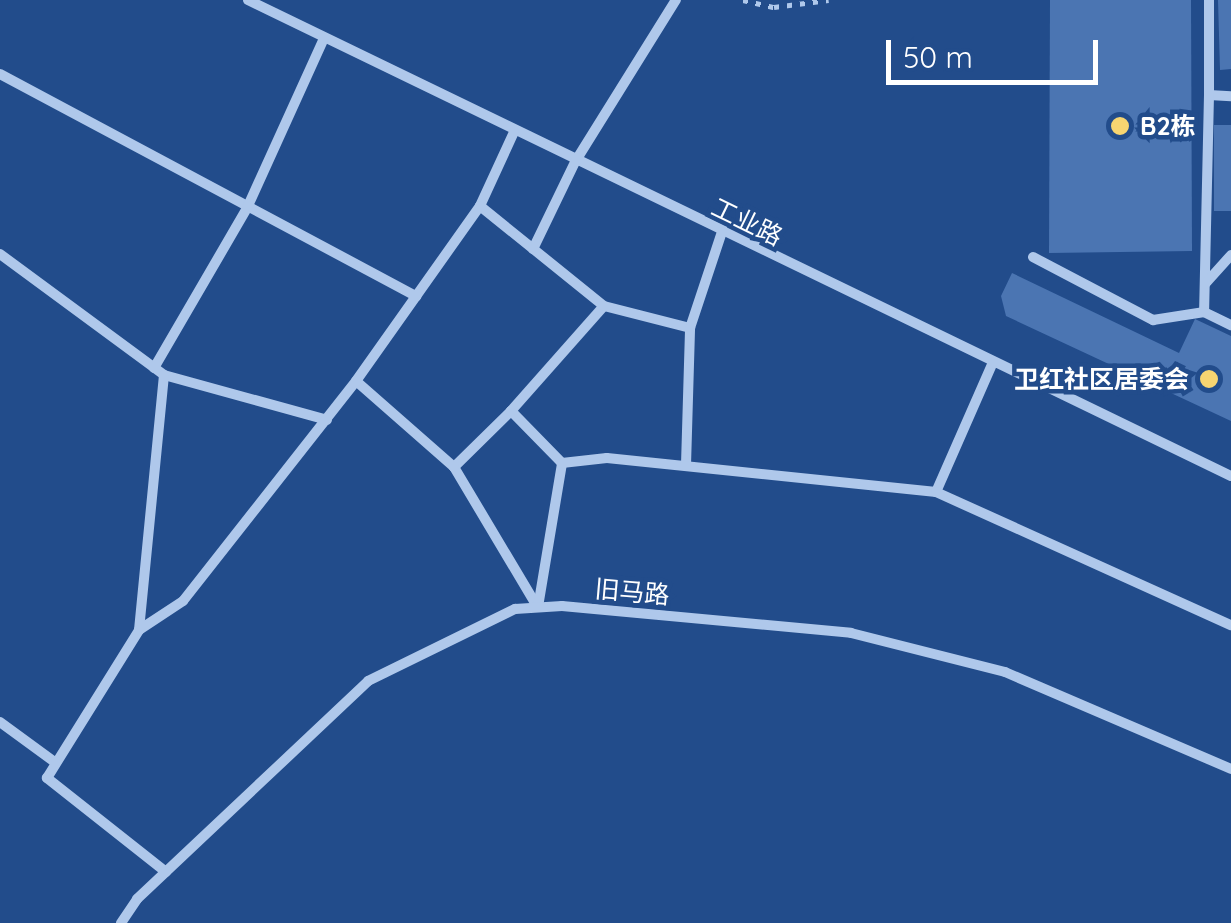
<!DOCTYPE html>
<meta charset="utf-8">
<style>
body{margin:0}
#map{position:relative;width:1231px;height:923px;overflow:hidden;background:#224c8b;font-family:Quicksand,"Noto Sans SC",sans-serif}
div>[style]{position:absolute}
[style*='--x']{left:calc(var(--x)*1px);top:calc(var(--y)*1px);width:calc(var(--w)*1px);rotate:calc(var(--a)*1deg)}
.building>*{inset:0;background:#4b75b2}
.path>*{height:5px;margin-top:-2.5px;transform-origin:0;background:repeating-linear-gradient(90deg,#afc8eb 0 5px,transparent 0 13px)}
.street>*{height:10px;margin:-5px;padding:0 5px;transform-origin:5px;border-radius:5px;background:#afc8eb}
.dots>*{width:28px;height:28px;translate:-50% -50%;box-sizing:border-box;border:5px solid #224c8b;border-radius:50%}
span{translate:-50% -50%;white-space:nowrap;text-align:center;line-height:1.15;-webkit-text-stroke:9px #224c8b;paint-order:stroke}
.poi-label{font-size:25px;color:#fff;font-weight:700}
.left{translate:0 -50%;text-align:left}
.right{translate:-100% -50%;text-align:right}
.street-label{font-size:25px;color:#fff}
.scale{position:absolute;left:886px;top:40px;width:212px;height:45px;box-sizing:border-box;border:5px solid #fff;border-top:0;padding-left:12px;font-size:30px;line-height:35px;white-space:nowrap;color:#fff;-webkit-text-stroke:8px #224c8b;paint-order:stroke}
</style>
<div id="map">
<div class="building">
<div style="clip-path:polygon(1050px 0,1191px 0,1192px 251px,1049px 253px)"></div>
<div style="clip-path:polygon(1218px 0,1231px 0,1231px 69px,1220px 70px)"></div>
<div style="clip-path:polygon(1214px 125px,1231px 125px,1231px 211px,1214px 211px)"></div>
<div style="clip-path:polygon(1012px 273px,1179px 353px,1195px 319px,1231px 336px,1231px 421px,1006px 316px,1001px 296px)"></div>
</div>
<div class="path">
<div style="--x:743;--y:0;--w:32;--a:13"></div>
<div style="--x:774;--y:7;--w:55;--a:-7.3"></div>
</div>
<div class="street">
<div style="--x:248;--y:0;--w:1092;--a:25.84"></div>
<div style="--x:1209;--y:0;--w:95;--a:90"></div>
<div style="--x:1209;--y:95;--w:22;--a:3"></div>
<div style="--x:0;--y:74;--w:472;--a:28.1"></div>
<div style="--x:1209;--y:95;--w:217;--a:91.3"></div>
<div style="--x:1204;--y:312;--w:30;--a:26"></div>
<div style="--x:514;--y:132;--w:81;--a:114.7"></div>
<div style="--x:480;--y:206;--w:159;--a:38.9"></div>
<div style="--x:533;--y:249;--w:97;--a:-64.2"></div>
<div style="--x:575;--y:162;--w:191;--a:-58.1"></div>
<div style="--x:0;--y:254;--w:204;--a:36.4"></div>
<div style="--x:164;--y:375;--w:169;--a:15.4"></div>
<div style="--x:1033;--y:257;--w:136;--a:27.7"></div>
<div style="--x:1153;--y:320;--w:52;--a:-8.9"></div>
<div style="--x:1205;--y:284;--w:39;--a:-48"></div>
<div style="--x:154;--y:368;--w:185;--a:-59.8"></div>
<div style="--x:247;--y:208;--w:187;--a:-65.6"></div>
<div style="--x:511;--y:411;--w:80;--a:135.5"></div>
<div style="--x:454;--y:467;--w:162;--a:59.2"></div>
<div style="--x:562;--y:463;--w:73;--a:-134.4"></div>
<div style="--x:511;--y:411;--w:140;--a:-48.5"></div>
<div style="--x:604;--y:306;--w:89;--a:14.3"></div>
<div style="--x:686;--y:465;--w:137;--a:-88.3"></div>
<div style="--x:690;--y:328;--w:101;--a:-71.6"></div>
<div style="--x:454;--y:467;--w:130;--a:-138.7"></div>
<div style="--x:356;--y:381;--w:214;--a:-54.7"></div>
<div style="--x:936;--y:492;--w:142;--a:-66.3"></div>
<div style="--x:538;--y:607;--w:146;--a:-80.5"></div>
<div style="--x:562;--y:463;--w:45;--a:-6.3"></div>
<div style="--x:607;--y:458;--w:331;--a:5.9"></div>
<div style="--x:936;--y:492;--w:324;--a:24.3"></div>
<div style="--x:139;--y:630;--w:256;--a:-84.4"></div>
<div style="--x:0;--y:722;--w:69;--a:36.2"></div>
<div style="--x:166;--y:872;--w:152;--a:-141.7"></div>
<div style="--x:47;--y:778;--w:174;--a:-58.1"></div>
<div style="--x:139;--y:630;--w:53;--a:-33.4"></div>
<div style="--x:183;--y:601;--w:280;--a:-51.8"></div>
<div style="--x:121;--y:923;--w:29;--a:-56"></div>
<div style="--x:137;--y:899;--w:318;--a:-43.3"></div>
<div style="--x:368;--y:681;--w:164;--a:-26.1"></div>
<div style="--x:515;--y:609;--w:47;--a:-3.7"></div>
<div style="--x:562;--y:606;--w:290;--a:5.3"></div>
<div style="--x:851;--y:633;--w:159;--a:14.2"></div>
<div style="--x:1005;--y:672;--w:246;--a:23.2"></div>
</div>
<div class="dots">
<div style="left:1120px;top:126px;background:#f7d571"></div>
<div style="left:1209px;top:379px;background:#f7d571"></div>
</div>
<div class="poi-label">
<span class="left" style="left:1140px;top:126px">B2栋</span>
<span class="right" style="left:1189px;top:379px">卫红社区居委会</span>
</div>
<div class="street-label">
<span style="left:747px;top:222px;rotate:26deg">工业路</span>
<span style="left:632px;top:592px;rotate:5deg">旧马路</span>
</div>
<div class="scale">50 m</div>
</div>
